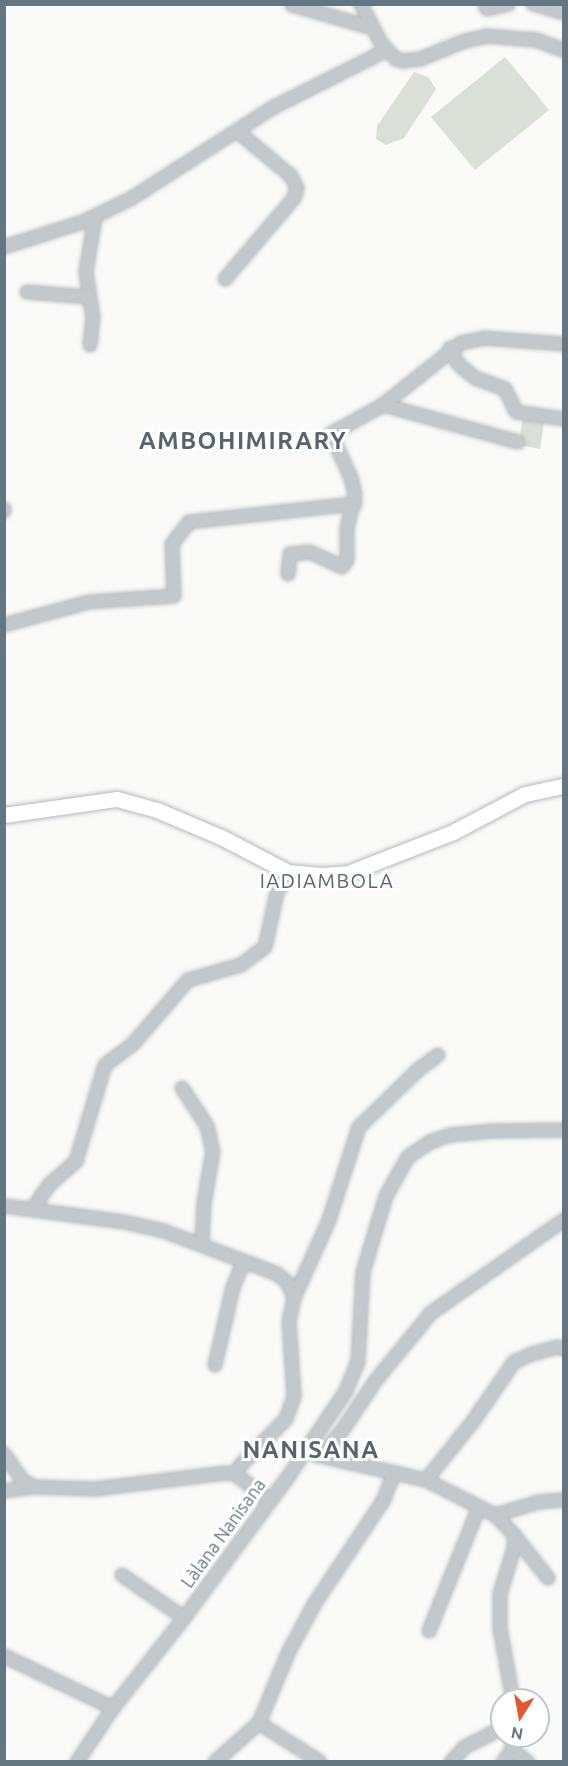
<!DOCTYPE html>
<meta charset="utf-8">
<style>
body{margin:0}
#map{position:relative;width:568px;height:1766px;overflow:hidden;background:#fafaf8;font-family:Ubuntu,sans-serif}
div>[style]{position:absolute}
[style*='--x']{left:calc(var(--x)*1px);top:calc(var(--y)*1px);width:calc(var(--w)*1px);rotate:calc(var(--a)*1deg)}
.green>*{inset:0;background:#dadfd7}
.roads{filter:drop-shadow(0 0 2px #b5babe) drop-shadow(0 0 2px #b5babe)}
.minor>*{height:12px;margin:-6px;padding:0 6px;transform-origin:6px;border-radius:6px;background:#c3c8cc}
.major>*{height:15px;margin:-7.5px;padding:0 7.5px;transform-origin:7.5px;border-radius:7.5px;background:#fff}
span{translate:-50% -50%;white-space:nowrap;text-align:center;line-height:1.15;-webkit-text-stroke:6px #fff;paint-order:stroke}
.street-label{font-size:18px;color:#657683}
.neighbourhood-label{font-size:20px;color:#57646e;letter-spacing:1.5px}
.district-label{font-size:24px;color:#57646e;font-weight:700;letter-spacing:1.5px}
.frame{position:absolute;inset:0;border:6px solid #657683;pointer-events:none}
.north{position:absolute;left:490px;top:1688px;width:60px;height:60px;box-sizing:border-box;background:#fff;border:2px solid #c1c8cd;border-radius:50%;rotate:191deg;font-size:16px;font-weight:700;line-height:24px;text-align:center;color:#657683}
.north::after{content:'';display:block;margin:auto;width:21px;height:27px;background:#e4572e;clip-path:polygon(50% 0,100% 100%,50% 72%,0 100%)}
</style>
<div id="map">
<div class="green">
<div style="clip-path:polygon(505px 57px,549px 110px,475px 170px,431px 117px)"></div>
<div style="clip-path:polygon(414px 72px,428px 77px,436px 89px,404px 138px,386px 145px,376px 139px,377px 126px)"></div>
<div style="clip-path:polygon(523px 413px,545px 416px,540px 449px,519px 445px)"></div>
</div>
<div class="roads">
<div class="minor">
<div style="--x:361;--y:4;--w:44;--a:62.9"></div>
<div style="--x:381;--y:43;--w:22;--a:47"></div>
<div style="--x:396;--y:59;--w:7;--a:16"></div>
<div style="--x:403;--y:61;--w:17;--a:-7"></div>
<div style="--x:420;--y:59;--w:48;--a:-21.8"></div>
<div style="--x:465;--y:41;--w:22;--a:-13"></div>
<div style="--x:486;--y:36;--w:50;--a:4.6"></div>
<div style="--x:536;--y:40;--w:30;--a:20"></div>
<div style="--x:485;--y:4;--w:5;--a:68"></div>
<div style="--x:487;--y:9;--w:22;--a:-13"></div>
<div style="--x:533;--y:4;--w:32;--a:16"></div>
<div style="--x:292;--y:5;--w:84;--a:15.9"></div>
<div style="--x:4;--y:247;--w:83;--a:-17.6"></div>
<div style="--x:83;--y:222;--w:55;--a:-26.1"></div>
<div style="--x:132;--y:198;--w:166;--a:-32.7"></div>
<div style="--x:272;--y:108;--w:129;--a:-26.8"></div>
<div style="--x:225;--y:279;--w:106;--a:-49.6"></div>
<div style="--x:294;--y:198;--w:10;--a:-73"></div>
<div style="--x:297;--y:188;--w:13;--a:-117"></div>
<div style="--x:291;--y:176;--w:70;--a:-140.2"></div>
<div style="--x:27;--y:292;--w:61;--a:4.7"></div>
<div style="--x:90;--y:345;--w:27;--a:-84"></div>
<div style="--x:93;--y:318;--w:47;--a:-98.7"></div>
<div style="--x:86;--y:272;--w:56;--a:-80.7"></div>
<div style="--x:450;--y:348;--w:18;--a:63"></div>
<div style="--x:458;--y:364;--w:22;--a:39"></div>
<div style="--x:475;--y:378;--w:32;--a:20"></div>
<div style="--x:505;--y:389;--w:25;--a:64"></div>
<div style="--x:516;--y:412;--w:49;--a:8.3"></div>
<div style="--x:383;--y:405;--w:140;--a:15.3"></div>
<div style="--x:4;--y:509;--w:2;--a:90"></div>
<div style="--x:288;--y:574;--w:20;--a:-84"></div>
<div style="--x:290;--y:554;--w:20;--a:-6"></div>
<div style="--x:310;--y:552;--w:35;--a:25"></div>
<div style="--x:342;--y:567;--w:9;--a:-54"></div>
<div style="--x:347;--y:560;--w:32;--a:-90"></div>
<div style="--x:347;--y:528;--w:34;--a:-76"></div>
<div style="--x:355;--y:495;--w:17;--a:-103"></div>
<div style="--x:351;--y:478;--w:48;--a:-114.4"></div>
<div style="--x:331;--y:434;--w:60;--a:-29.1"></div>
<div style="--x:383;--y:405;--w:100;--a:-38.5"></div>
<div style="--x:461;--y:343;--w:24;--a:-12"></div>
<div style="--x:484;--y:338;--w:80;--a:4.3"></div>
<div style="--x:4;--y:625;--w:88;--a:-15.1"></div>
<div style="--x:89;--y:602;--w:85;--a:-4"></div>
<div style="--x:174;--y:596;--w:52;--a:-92.2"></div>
<div style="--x:172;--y:544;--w:28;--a:-52"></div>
<div style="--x:189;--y:522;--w:167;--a:-6.2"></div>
<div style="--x:182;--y:1088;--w:45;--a:56.7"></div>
<div style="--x:207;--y:1126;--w:26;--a:77"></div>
<div style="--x:213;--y:1151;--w:53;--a:99.8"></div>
<div style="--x:204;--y:1203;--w:40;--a:92.9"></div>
<div style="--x:4;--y:1206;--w:121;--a:7.6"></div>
<div style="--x:124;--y:1222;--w:41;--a:12.7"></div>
<div style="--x:164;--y:1231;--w:121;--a:20.8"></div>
<div style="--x:277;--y:1274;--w:14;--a:39"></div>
<div style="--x:288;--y:1283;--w:16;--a:68"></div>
<div style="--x:294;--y:1298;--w:24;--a:102"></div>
<div style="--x:289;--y:1321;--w:76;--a:86.2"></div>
<div style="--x:294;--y:1397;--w:23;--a:110"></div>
<div style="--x:286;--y:1419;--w:66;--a:134.4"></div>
<div style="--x:240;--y:1466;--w:9;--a:122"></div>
<div style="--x:33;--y:1208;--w:29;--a:-55"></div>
<div style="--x:50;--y:1184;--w:35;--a:-41"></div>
<div style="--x:76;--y:1161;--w:100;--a:-73.2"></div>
<div style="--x:105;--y:1065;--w:35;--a:-37"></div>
<div style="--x:133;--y:1044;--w:84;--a:-49.3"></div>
<div style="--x:188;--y:980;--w:55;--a:-15.8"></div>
<div style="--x:241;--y:965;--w:30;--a:-37"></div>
<div style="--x:265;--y:947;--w:55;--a:-77.5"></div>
<div style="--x:277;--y:893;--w:24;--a:-62"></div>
<div style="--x:294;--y:1298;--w:85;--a:-65.8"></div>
<div style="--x:329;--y:1220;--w:98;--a:-72.1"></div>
<div style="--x:359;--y:1127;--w:82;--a:-44"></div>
<div style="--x:418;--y:1070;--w:25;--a:-37"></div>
<div style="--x:215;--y:1365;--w:80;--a:-77"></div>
<div style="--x:233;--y:1287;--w:26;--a:-67"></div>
<div style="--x:4;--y:1454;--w:32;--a:55"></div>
<div style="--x:22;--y:1480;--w:14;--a:30"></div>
<div style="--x:34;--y:1487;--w:61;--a:1.9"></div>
<div style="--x:95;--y:1489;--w:131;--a:-7"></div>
<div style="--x:225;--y:1473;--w:10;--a:6"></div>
<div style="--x:235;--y:1474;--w:43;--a:37.4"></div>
<div style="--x:316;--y:1455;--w:113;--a:12.8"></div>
<div style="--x:426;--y:1480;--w:77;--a:26.9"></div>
<div style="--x:495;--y:1515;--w:46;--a:-16.5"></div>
<div style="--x:539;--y:1502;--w:25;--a:-5"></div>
<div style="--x:321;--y:1456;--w:33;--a:-50"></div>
<div style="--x:342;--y:1431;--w:61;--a:-56.3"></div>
<div style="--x:376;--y:1380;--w:87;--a:-50.6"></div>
<div style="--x:431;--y:1313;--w:162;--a:-35"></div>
<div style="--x:426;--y:1480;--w:77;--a:-51.3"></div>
<div style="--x:474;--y:1420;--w:70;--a:-55.4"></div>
<div style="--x:514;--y:1362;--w:20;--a:-24"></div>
<div style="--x:532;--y:1354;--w:27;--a:-15"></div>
<div style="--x:558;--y:1347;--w:6;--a:18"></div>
<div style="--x:4;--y:1491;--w:30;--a:-8"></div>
<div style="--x:495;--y:1515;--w:28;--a:46"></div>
<div style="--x:514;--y:1535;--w:13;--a:90"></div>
<div style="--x:514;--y:1548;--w:48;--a:106.9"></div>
<div style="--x:500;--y:1594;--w:34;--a:90"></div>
<div style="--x:500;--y:1628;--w:73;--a:79.8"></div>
<div style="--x:514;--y:1535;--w:55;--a:51.7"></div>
<div style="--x:122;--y:1575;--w:75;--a:34.7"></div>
<div style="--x:429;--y:1631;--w:134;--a:-68"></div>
<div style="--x:4;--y:1656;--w:121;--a:25.5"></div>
<div style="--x:259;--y:1723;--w:72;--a:32.6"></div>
<div style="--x:512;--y:1750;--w:20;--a:37"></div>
<div style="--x:77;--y:1762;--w:65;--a:-56.3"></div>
<div style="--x:113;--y:1708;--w:115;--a:-51.7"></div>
<div style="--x:184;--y:1618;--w:179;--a:-53.6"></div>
<div style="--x:290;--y:1474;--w:100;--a:-56"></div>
<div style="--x:346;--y:1391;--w:31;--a:-68"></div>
<div style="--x:358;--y:1362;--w:90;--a:-86.8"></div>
<div style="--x:363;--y:1272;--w:79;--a:-73.2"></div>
<div style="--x:386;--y:1196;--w:45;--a:-60.6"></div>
<div style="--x:408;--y:1157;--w:27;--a:-34"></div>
<div style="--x:430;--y:1142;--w:21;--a:-19"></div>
<div style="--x:450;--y:1135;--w:43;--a:-5.3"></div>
<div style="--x:493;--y:1131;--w:71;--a:-0.8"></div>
<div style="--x:215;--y:1762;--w:59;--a:-41.6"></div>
<div style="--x:259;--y:1723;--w:78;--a:-67.4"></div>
<div style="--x:289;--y:1651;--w:55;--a:-61.6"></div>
<div style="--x:315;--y:1603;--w:123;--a:-56.3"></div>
<div style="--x:383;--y:1501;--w:31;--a:-68"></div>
<div style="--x:451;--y:1762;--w:21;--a:-47"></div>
<div style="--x:465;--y:1747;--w:42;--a:-27.2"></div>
<div style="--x:503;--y:1762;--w:15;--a:-53"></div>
<div style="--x:512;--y:1750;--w:14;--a:-86"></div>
</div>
<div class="major">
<div style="--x:4;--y:815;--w:114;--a:-8.1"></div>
<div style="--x:117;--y:799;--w:41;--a:15.4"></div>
<div style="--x:157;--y:810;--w:69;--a:22.9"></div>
<div style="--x:221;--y:837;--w:76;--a:27.6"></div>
<div style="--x:288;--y:872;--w:34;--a:5"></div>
<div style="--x:322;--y:875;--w:26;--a:-4"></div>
<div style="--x:348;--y:873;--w:19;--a:-21"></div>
<div style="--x:366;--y:866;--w:93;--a:-21.3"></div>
<div style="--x:453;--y:832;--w:81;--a:-27.8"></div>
<div style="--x:525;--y:794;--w:40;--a:-12"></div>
</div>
</div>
<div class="street-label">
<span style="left:223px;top:1533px;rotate:-54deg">Làlana Nanisana</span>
</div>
<div class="neighbourhood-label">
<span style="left:327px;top:880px">IADIAMBOLA</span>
</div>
<div class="district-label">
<span style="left:243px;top:441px">AMBOHIMIRARY</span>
<span style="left:311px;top:1450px">NANISANA</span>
</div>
<div class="frame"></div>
<div class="north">N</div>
</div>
